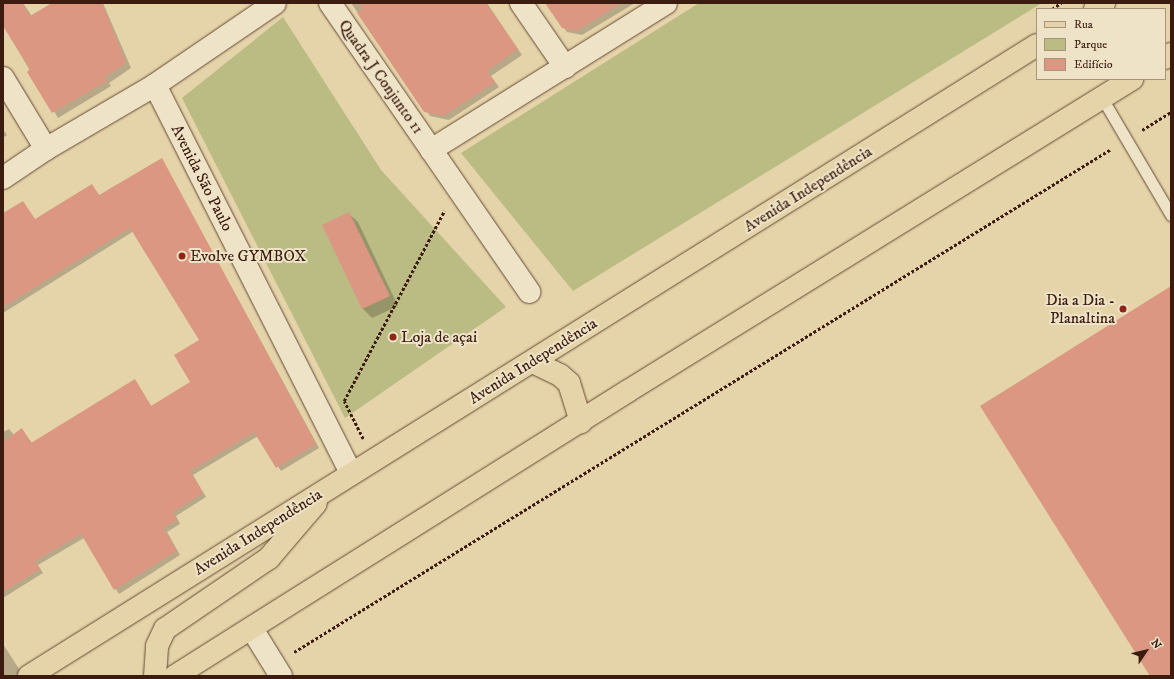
<!DOCTYPE html>
<meta charset="utf-8">
<style>
body{margin:0}
#map{position:relative;width:1174px;height:679px;overflow:hidden;background:#e5d4a9;font-family:"IM FELL DW Pica",serif}
div>[style]{position:absolute}
[style*='--x']{left:calc(var(--x)*1px);top:calc(var(--y)*1px);width:calc(var(--w)*1px);rotate:calc(var(--a)*1deg)}
.green>*{inset:0;background:#bbbb84}
.shadow>*{inset:0;background:#0003}
.building>*{inset:0;background:#dc9782}
.path>*{height:2.5px;margin-top:-1.25px;transform-origin:0;background:repeating-linear-gradient(90deg,#3c1c10 0 3px,transparent 0 5px)}
.roads{filter:drop-shadow(0 0 1px #664a36) drop-shadow(0 0 1px #664a36)}
.service>*{height:11px;margin:-5.5px;padding:0 5.5px;transform-origin:5.5px;border-radius:5.5px;background:#eee3c7}
.minor>*{height:22px;margin:-11px;padding:0 11px;transform-origin:11px;border-radius:11px;background:#eee3c7}
.tertiary>*{height:22px;margin:-11px;padding:0 11px;transform-origin:11px;border-radius:11px;background:#eee3c7}
.primary>*{height:22px;margin:-11px;padding:0 11px;transform-origin:11px;border-radius:11px;background:#e5d4a9}
.dots>*{width:11px;height:11px;translate:-50% -50%;box-sizing:border-box;border:2px solid #eee3c7;border-radius:50%}
span{translate:-50% -50%;white-space:nowrap;text-align:center;line-height:1.15;-webkit-text-stroke:4px #eee3c7;paint-order:stroke}
.street-label{font-size:16px;color:#3c1c10}
.poi-label{font-size:16px;color:#3c1c10}
.left{translate:0 -50%;text-align:left}
.right{translate:-100% -50%;text-align:right}
.frame{position:absolute;inset:0;border:4px solid #3c1c10;pointer-events:none}
.legend{position:absolute;left:1036px;top:8px;width:130px;height:72px;box-sizing:border-box;background:#eee3c7;border:1px solid #a7937e;margin:0;padding:5px 7px;list-style:none;font-size:12px;color:#3c1c10}
.legend li{display:flex;align-items:center;gap:8px;height:20px}
.legend b{width:20px;border:1px solid #a7937e}
.north{position:absolute;left:1126px;top:631px;width:40px;height:40px;-webkit-text-stroke:3px #eee3c7;paint-order:stroke;rotate:55deg;font-size:11px;font-weight:700;line-height:16px;text-align:center;color:#3c1c10}
.north::after{content:'';display:block;margin:auto;width:14px;height:18px;background:#3c1c10;clip-path:polygon(50% 0,100% 100%,50% 72%,0 100%)}
</style>
<div id="map">
<div class="green">
<div style="clip-path:polygon(699px 3px,1042px 3px,573px 291px,461px 153px)"></div>
<div style="clip-path:polygon(283px 17px,381px 170px,506px 307px,345px 418px,182px 98px)"></div>
</div>
<div class="shadow">
<div style="clip-path:polygon(3px 3px,23px 3px,32px 16px,52px 3px,103px 3px,131px 68px,109px 83px,111px 86px,58px 118px,3px 25px)"></div>
<div style="clip-path:polygon(351px 3px,487px 3px,522px 55px,491px 76px,499px 87px,449px 120px,430px 116px)"></div>
<div style="clip-path:polygon(546px 3px,635px 3px,582px 35px,567px 32px)"></div>
<div style="clip-path:polygon(3px 129px,7px 135px,3px 138px)"></div>
<div style="clip-path:polygon(162px 159px,319px 448px,281px 471px,258px 436px,193px 475px,206px 497px,176px 516px,180px 524px,167px 532px,180px 555px,119px 594px,84px 538px,38px 565px,43px 573px,3px 598px,3px 432px,9px 429px,14px 435px,22px 429px,32px 443px,138px 385px,152px 407px,192px 383px,200px 341px,134px 231px,3px 313px,3px 214px,23px 202px,35px 220px,91px 185px,100px 196px)"></div>
<div style="clip-path:polygon(348px 213px,358px 222px,398px 306px,372px 318px,363px 309px,323px 225px)"></div>
<div style="clip-path:polygon(3px 644px,21px 672px,16px 676px,3px 676px)"></div>
</div>
<div class="building">
<div style="clip-path:polygon(3px 3px,22px 3px,30px 16px,52px 3px,102px 3px,126px 63px,105px 77px,107px 81px,52px 113px,27px 72px,30px 69px,3px 26px)"></div>
<div style="clip-path:polygon(359px 3px,486px 3px,518px 49px,487px 71px,495px 82px,444px 116px,424px 112px,357px 13px,362px 10px)"></div>
<div style="clip-path:polygon(545px 3px,621px 3px,577px 31px,562px 28px)"></div>
<div style="clip-path:polygon(162px 158px,316px 444px,276px 468px,254px 432px,190px 471px,203px 493px,173px 512px,177px 520px,163px 528px,177px 551px,114px 590px,81px 534px,35px 561px,40px 569px,3px 592px,3px 442px,22px 428px,31px 443px,135px 379px,151px 406px,190px 382px,174px 355px,199px 340px,130px 228px,3px 307px,3px 213px,23px 201px,35px 219px,92px 184px,99px 195px)"></div>
<div style="clip-path:polygon(349px 212px,390px 296px,362px 309px,322px 225px)"></div>
<div style="clip-path:polygon(1171px 286px,1171px 676px,1150px 676px,980px 406px)"></div>
</div>
<div class="path">
<div style="--x:1052;--y:9;--w:11;--a:-34"></div>
<div style="--x:1142;--y:130;--w:34;--a:-32"></div>
<div style="--x:363;--y:439;--w:42;--a:-116.6"></div>
<div style="--x:344;--y:401;--w:215;--a:-62.2"></div>
<div style="--x:294;--y:652;--w:959;--a:-31.62"></div>
</div>
<div class="roads">
<div class="service">
<div style="--x:1102;--y:98;--w:136;--a:59.5"></div>
</div>
<div class="minor">
<div style="--x:330;--y:3;--w:351;--a:55.4"></div>
<div style="--x:521;--y:3;--w:78;--a:55.5"></div>
<div style="--x:3;--y:78;--w:83;--a:58.8"></div>
<div style="--x:155;--y:85;--w:435;--a:63.2"></div>
<div style="--x:431;--y:150;--w:277;--a:-32"></div>
<div style="--x:3;--y:178;--w:52;--a:-34"></div>
<div style="--x:46;--y:149;--w:126;--a:-30.4"></div>
<div style="--x:155;--y:85;--w:145;--a:-34.3"></div>
</div>
<div class="tertiary">
<div style="--x:252;--y:629;--w:55;--a:58.3"></div>
</div>
<div class="primary">
<div style="--x:1095;--y:9;--w:11;--a:-34"></div>
<div style="--x:1165;--y:58;--w:7;--a:-34"></div>
<div style="--x:533;--y:362;--w:30;--a:26"></div>
<div style="--x:560;--y:375;--w:12;--a:42"></div>
<div style="--x:569;--y:383;--w:41;--a:72.9"></div>
<div style="--x:29;--y:676;--w:1189;--a:-32.05"></div>
<div style="--x:155;--y:676;--w:30;--a:-86"></div>
<div style="--x:157;--y:646;--w:19;--a:-65"></div>
<div style="--x:165;--y:629;--w:126;--a:-34.3"></div>
<div style="--x:269;--y:558;--w:72;--a:-49.5"></div>
<div style="--x:175;--y:676;--w:535;--a:-32.18"></div>
<div style="--x:628;--y:391;--w:593;--a:-31.76"></div>
</div>
</div>
<div class="dots">
<div style="left:182px;top:256px;background:#8f2418"></div>
<div style="left:1123px;top:309px;background:#8f2418"></div>
<div style="left:393px;top:337px;background:#8f2418"></div>
</div>
<div class="street-label">
<span style="left:381px;top:77px;rotate:55deg">Quadra J Conjunto 11</span>
<span style="left:202px;top:178px;rotate:63deg">Avenida São Paulo</span>
<span style="left:808px;top:189px;rotate:-32deg">Avenida Independência</span>
<span style="left:533px;top:361px;rotate:-32deg">Avenida Independência</span>
<span style="left:258px;top:532px;rotate:-32deg">Avenida Independência</span>
</div>
<div class="poi-label">
<span class="left" style="left:190px;top:256px">Evolve GYMBOX</span>
<span class="right" style="left:1115px;top:309px">Dia a Dia -<br>Planaltina</span>
<span class="left" style="left:401px;top:337px">Loja de açai</span>
</div>
<div class="frame"></div>
<ul class="legend">
<li><b style="height:5px;background:#e5d4a9"></b>Rua</li>
<li><b style="height:11px;background:#bbbb84"></b>Parque</li>
<li><b style="height:11px;background:#dc9782"></b>Edifício</li>
</ul>
<div class="north">N</div>
</div>
